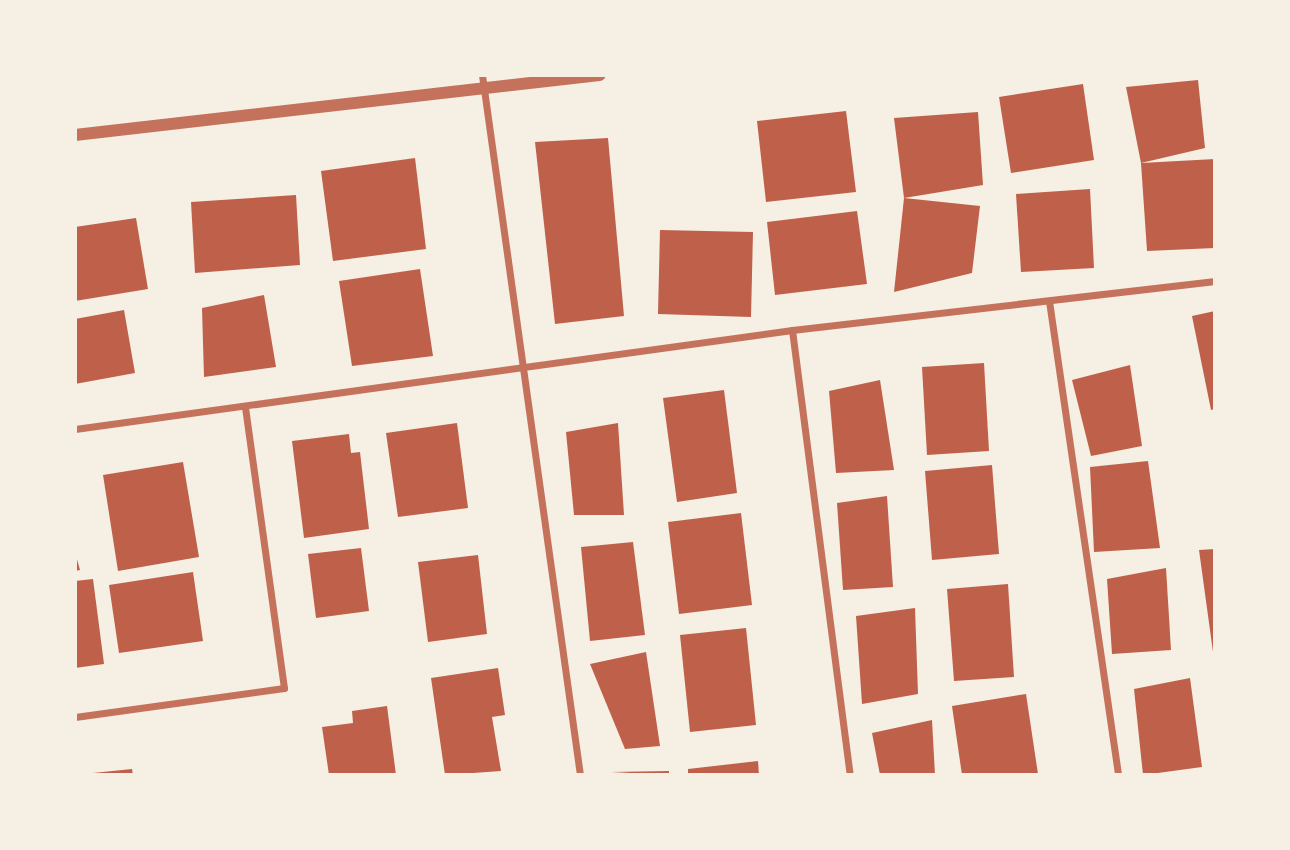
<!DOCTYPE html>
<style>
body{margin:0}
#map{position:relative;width:1290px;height:850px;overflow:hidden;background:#f6efe4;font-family:Mulish,sans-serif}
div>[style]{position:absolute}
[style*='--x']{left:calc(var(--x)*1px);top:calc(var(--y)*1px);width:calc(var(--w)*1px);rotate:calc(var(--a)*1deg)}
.building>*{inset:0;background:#bf614a}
.minor>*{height:7px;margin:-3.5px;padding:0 3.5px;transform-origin:3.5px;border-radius:3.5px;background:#c5725c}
.tertiary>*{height:12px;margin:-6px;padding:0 6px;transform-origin:6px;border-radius:6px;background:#c5725c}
span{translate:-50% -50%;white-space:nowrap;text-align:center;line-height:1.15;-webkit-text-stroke:5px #f6efe4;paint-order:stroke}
.frame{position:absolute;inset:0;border:77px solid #f6efe4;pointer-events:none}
</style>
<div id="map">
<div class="building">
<div style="clip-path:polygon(1198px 80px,1205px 148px,1141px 163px,1126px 87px)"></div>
<div style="clip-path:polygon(1083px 84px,1094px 160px,1011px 173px,999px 97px)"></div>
<div style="clip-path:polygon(846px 111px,856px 192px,766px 202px,757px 121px)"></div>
<div style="clip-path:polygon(978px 112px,983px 185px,904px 198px,980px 206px,972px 273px,894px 292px,904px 198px,894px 118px)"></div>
<div style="clip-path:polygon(608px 138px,624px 316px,555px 324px,535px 142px)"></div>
<div style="clip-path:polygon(415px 158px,426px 249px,333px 261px,321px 171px)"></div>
<div style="clip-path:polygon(1215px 159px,1215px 248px,1147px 251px,1141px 163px)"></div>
<div style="clip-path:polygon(1090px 189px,1094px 268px,1021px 272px,1016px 194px)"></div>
<div style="clip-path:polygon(296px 195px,300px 265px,195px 273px,191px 202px)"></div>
<div style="clip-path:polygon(857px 211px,867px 284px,775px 295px,767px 222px)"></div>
<div style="clip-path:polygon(136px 218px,148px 289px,75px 301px,75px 227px)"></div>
<div style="clip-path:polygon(660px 230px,753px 232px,751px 317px,658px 314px)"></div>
<div style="clip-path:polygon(420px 269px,433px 356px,352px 366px,339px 281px)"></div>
<div style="clip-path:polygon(264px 295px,276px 367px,204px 377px,202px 308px)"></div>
<div style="clip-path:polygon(124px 310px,135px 373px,75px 384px,75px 319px)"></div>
<div style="clip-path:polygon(1215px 311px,1215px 409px,1211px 410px,1192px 316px)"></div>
<div style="clip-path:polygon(984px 363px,989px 451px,927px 455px,922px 367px)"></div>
<div style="clip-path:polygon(1130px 365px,1142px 446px,1091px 456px,1072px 380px)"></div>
<div style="clip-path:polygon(880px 380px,894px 470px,836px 473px,829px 391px)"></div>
<div style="clip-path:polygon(724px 390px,737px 493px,677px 502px,663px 398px)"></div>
<div style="clip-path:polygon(457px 423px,468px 508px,398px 517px,386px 433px)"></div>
<div style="clip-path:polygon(618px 423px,624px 515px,574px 515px,566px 432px)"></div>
<div style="clip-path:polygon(349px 434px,351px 453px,360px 452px,369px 529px,304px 538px,292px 441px)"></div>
<div style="clip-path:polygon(1148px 461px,1160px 548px,1094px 552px,1090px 467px)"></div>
<div style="clip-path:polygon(183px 462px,199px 557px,118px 571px,103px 475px)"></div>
<div style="clip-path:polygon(992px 465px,999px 554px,932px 560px,925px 471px)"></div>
<div style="clip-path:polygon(887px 496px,893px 587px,843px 590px,837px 503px)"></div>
<div style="clip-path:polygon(741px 513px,752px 605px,679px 614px,668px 522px)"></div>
<div style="clip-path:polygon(633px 542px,645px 635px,590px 641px,581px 547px)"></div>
<div style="clip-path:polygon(361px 548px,369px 611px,316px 618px,308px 554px)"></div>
<div style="clip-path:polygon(1215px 549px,1215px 652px,1213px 652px,1199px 550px)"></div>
<div style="clip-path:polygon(75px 552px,80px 570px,75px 571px)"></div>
<div style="clip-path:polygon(478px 555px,487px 634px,428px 642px,418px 562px)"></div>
<div style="clip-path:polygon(1166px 568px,1171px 650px,1112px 654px,1107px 579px)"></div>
<div style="clip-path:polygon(193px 572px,203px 641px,119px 653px,109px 585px)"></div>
<div style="clip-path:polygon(93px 579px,104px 664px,75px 668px,75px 581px)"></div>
<div style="clip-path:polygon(1008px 584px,1014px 677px,954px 681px,947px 589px)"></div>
<div style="clip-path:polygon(915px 608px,918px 694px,862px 704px,856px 616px)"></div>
<div style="clip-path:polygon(746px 628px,756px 725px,690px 732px,680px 635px)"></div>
<div style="clip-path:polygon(646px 652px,660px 746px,625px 749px,590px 664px)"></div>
<div style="clip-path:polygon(498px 668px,505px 715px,492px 717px,501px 771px,445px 775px,431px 678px)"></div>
<div style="clip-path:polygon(1190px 678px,1202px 767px,1143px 775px,1134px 689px)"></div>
<div style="clip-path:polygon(1026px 694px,1038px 774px,962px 775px,952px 706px)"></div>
<div style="clip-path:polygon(387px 706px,396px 775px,329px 775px,322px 727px,353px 723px,352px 711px)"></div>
<div style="clip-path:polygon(932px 720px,935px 775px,880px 775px,872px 733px)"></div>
<div style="clip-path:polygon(758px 761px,759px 775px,688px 775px,688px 769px)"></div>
<div style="clip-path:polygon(132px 769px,133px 775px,94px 775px,93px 773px)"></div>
<div style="clip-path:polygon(669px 771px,669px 775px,611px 772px)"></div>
</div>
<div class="minor">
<div style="--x:482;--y:75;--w:707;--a:82.03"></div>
<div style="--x:1049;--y:301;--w:479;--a:81.7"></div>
<div style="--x:792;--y:330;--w:449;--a:82.6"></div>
<div style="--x:75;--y:429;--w:724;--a:-7.86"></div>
<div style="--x:792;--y:330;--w:426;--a:-6.6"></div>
<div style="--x:75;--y:717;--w:211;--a:-7.9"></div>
<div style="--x:284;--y:688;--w:283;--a:-97.9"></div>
</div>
<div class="tertiary">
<div style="--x:75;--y:135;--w:528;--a:-6.52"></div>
</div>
<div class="frame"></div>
</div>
